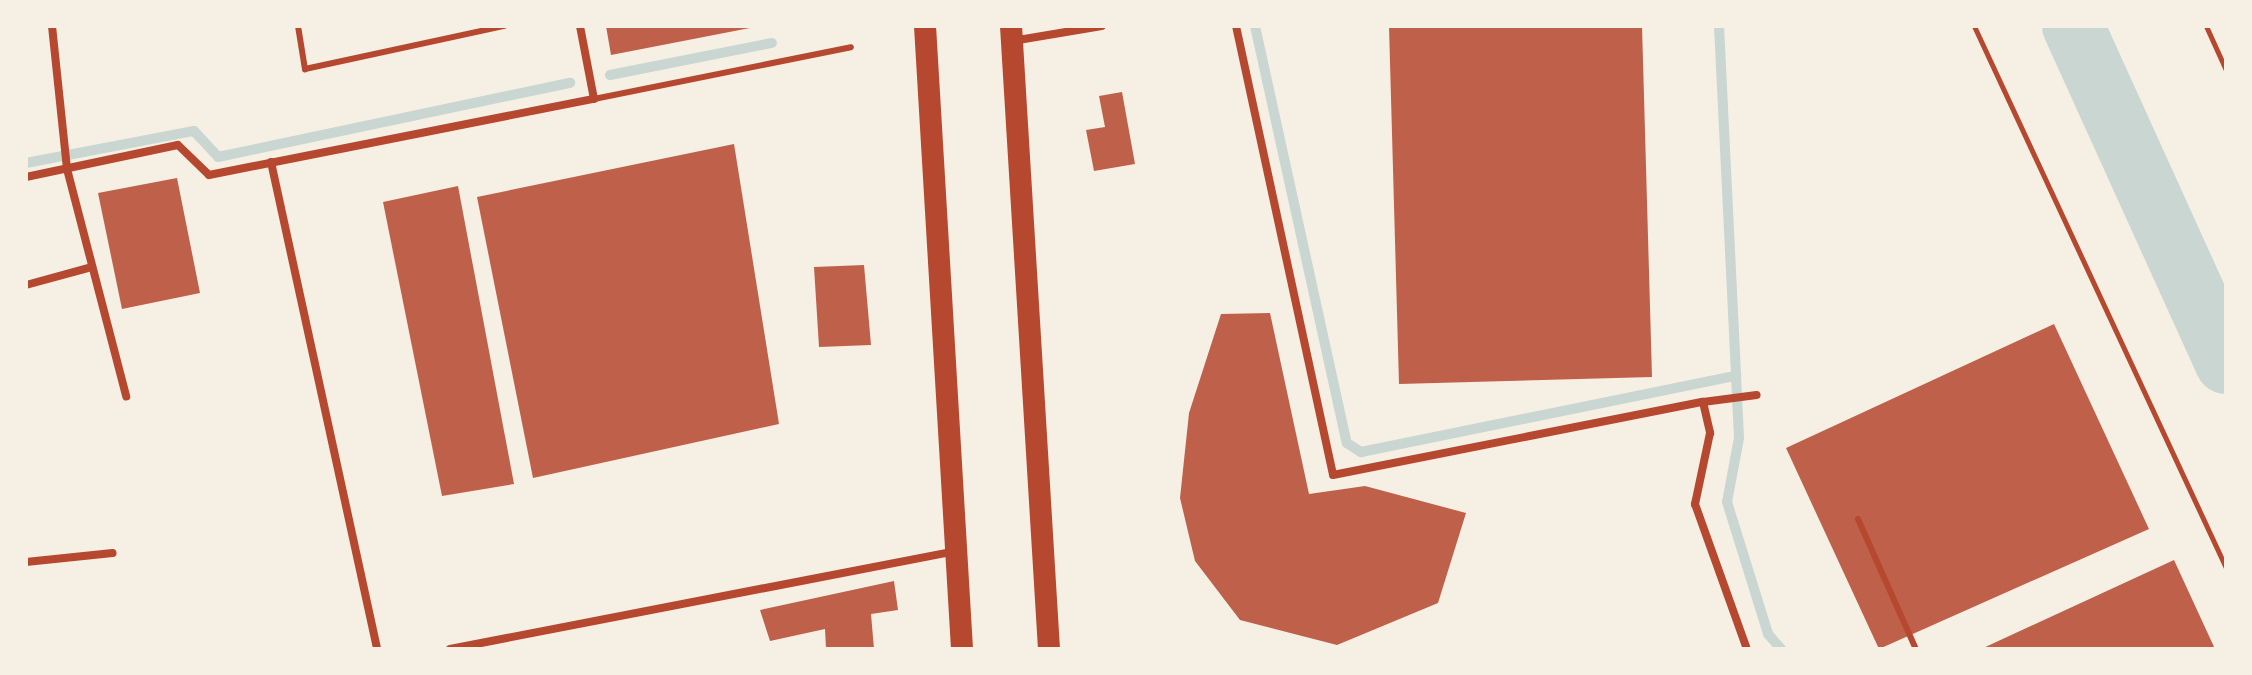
<!DOCTYPE html>
<style>
body{margin:0}
#map{position:relative;width:2252px;height:675px;overflow:hidden;background:#f6efe4;font-family:Montserrat,sans-serif}
div>[style]{position:absolute}
[style*='--x']{left:calc(var(--x)*1px);top:calc(var(--y)*1px);width:calc(var(--w)*1px);rotate:calc(var(--a)*1deg)}
.stream>*{height:10px;margin:-5px;padding:0 5px;transform-origin:5px;border-radius:5px;background:#c9d6d2}
.river>*{height:62px;margin:-31px;padding:0 31px;transform-origin:31px;border-radius:31px;background:#c9d6d2}
.building>*{inset:0;background:#bf614a}
.path>*{height:5px;margin:-2.5px;padding:0 2.5px;transform-origin:2.5px;border-radius:2.5px;background:#b5482f}
.service>*{height:6px;margin:-3px;padding:0 3px;transform-origin:3px;border-radius:3px;background:#b5482f}
.minor>*{height:8px;margin:-4px;padding:0 4px;transform-origin:4px;border-radius:4px;background:#b5482f}
.trunk>*{height:22px;margin:-11px;padding:0 11px;transform-origin:11px;border-radius:11px;background:#b5482f}
span{translate:-50% -50%;white-space:nowrap;text-align:center;line-height:1.15;-webkit-text-stroke:6px #f6efe4;paint-order:stroke}
.frame{position:absolute;inset:0;border:28px solid #f6efe4;pointer-events:none}
</style>
<div id="map">
<div class="stream">
<div style="--x:1255;--y:26;--w:427;--a:77.6"></div>
<div style="--x:1347;--y:443;--w:17;--a:33"></div>
<div style="--x:1361;--y:452;--w:383;--a:-11.5"></div>
<div style="--x:1736;--y:376;--w:62;--a:87.2"></div>
<div style="--x:1739;--y:438;--w:65;--a:100.6"></div>
<div style="--x:1727;--y:502;--w:138;--a:72.7"></div>
<div style="--x:1768;--y:634;--w:20;--a:49"></div>
<div style="--x:1719;--y:26;--w:350;--a:87.2"></div>
<div style="--x:610;--y:75;--w:165;--a:-11.2"></div>
<div style="--x:26;--y:163;--w:171;--a:-10.8"></div>
<div style="--x:194;--y:131;--w:35;--a:47"></div>
<div style="--x:218;--y:157;--w:360;--a:-11.9"></div>
</div>
<div class="river">
<div style="--x:2073;--y:26;--w:370;--a:65.6"></div>
</div>
<div class="building">
<div style="clip-path:polygon(606px 26px,755px 26px,755px 27px,611px 55px)"></div>
<div style="clip-path:polygon(1389px 26px,1642px 26px,1652px 377px,1399px 384px)"></div>
<div style="clip-path:polygon(1122px 92px,1135px 164px,1094px 171px,1086px 130px,1105px 127px,1099px 96px)"></div>
<div style="clip-path:polygon(734px 144px,779px 424px,533px 478px,477px 197px)"></div>
<div style="clip-path:polygon(177px 178px,200px 293px,122px 309px,98px 193px)"></div>
<div style="clip-path:polygon(458px 186px,514px 484px,442px 496px,383px 202px)"></div>
<div style="clip-path:polygon(864px 265px,871px 345px,819px 347px,814px 267px)"></div>
<div style="clip-path:polygon(1270px 313px,1309px 494px,1365px 486px,1466px 513px,1438px 603px,1337px 645px,1240px 620px,1195px 561px,1180px 498px,1189px 413px,1221px 314px)"></div>
<div style="clip-path:polygon(2054px 324px,2149px 529px,1879px 649px,1786px 448px)"></div>
<div style="clip-path:polygon(2174px 560px,2215px 649px,1981px 649px)"></div>
<div style="clip-path:polygon(894px 581px,898px 610px,871px 614px,874px 649px,826px 649px,825px 629px,770px 641px,760px 610px)"></div>
</div>
<div class="path">
<div style="--x:1974;--y:26;--w:598;--a:65.06"></div>
<div style="--x:2206;--y:26;--w:48;--a:65.6"></div>
</div>
<div class="service">
<div style="--x:298;--y:26;--w:44;--a:80.8"></div>
<div style="--x:305;--y:69;--w:204;--a:-12.2"></div>
<div style="--x:594;--y:99;--w:262;--a:-11.4"></div>
<div style="--x:1858;--y:519;--w:142;--a:66"></div>
</div>
<div class="minor">
<div style="--x:52;--y:26;--w:144;--a:84"></div>
<div style="--x:67;--y:169;--w:235;--a:75.4"></div>
<div style="--x:1236;--y:26;--w:459;--a:77.8"></div>
<div style="--x:1333;--y:475;--w:377;--a:-11.2"></div>
<div style="--x:1703;--y:402;--w:32;--a:77"></div>
<div style="--x:1710;--y:433;--w:73;--a:101.9"></div>
<div style="--x:1695;--y:504;--w:154;--a:70.3"></div>
<div style="--x:1012;--y:41;--w:91;--a:-9.5"></div>
<div style="--x:271;--y:162;--w:498;--a:77.7"></div>
<div style="--x:26;--y:177;--w:155;--a:-11.9"></div>
<div style="--x:178;--y:145;--w:43;--a:44.1"></div>
<div style="--x:209;--y:175;--w:392;--a:-11.2"></div>
<div style="--x:594;--y:99;--w:74;--a:-100.9"></div>
<div style="--x:26;--y:285;--w:64;--a:-15.3"></div>
<div style="--x:1703;--y:402;--w:54;--a:-7.4"></div>
<div style="--x:26;--y:562;--w:87;--a:-5.9"></div>
<div style="--x:450;--y:649;--w:515;--a:-10.96"></div>
</div>
<div class="trunk">
<div style="--x:925;--y:26;--w:624;--a:86.6"></div>
<div style="--x:1011;--y:26;--w:624;--a:86.51"></div>
</div>
<div class="frame"></div>
</div>
